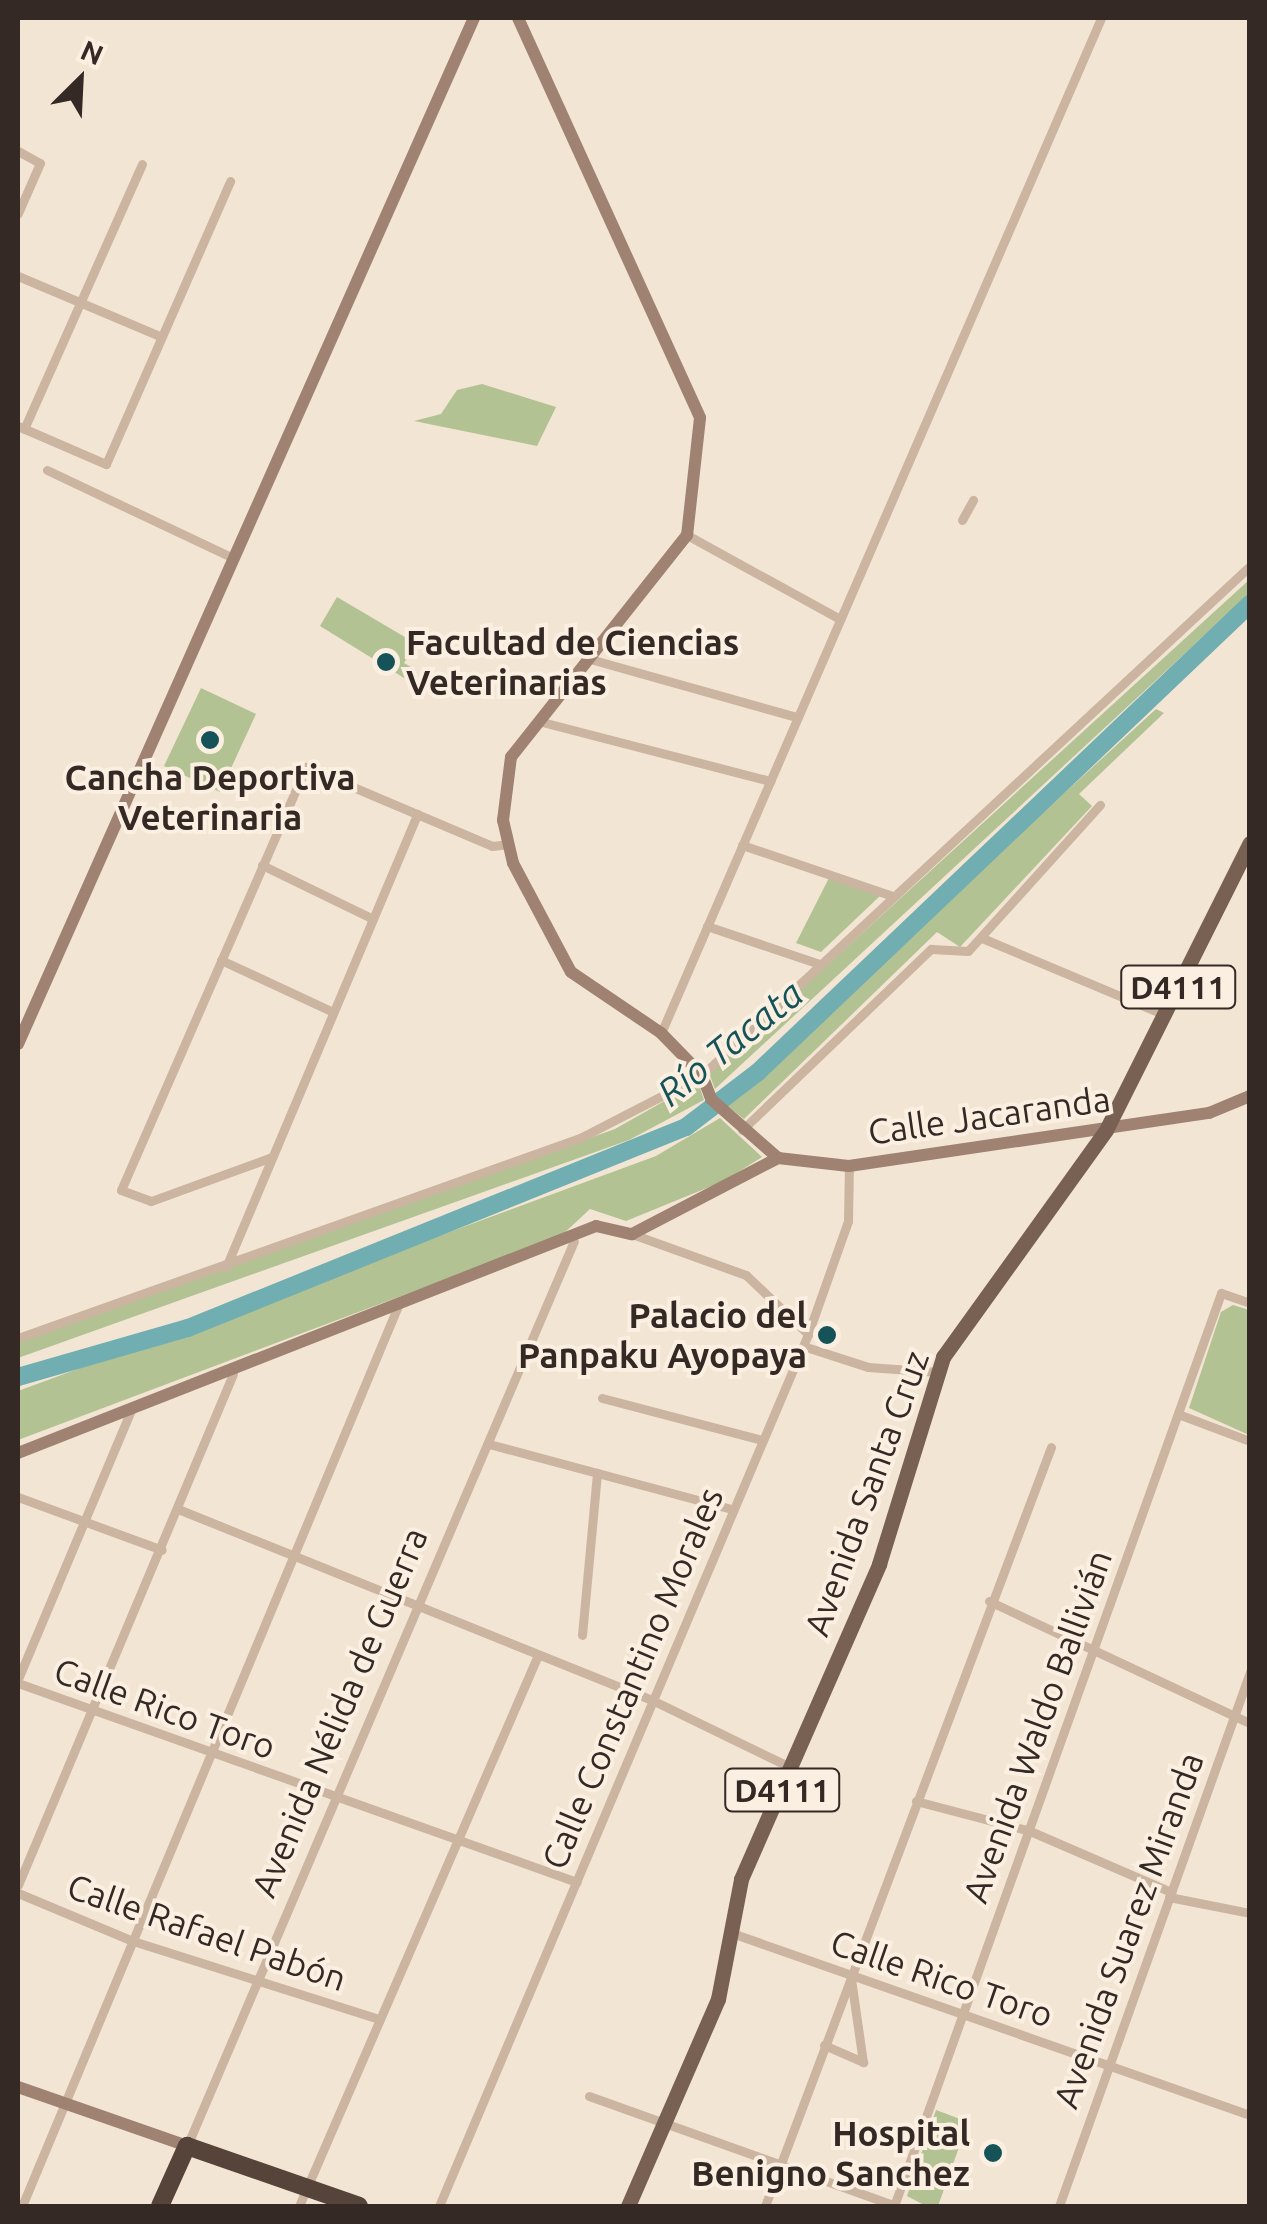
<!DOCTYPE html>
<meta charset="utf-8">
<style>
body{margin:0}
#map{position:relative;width:1267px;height:2224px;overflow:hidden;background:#f3e5d4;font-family:Ubuntu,sans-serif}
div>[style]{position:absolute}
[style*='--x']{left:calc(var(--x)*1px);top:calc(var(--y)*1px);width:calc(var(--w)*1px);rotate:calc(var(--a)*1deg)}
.green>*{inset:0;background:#b2c293}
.river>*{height:18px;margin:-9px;padding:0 9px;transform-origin:9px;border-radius:9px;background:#71aeb2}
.street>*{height:9px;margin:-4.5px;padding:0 4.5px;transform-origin:4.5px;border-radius:4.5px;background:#cbb4a0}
.secondary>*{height:12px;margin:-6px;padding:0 6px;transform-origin:6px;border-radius:6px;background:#9f8271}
.primary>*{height:15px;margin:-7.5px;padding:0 7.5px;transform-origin:7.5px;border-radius:7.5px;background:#786053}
.highway>*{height:18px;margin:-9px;padding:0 9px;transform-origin:9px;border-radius:9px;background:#56433a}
.dots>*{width:28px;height:28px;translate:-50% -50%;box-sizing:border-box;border:5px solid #faefe0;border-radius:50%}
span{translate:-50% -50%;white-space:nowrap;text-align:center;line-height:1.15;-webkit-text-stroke:8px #faefe0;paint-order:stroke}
.shield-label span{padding:2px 8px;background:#faefe0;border:2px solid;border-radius:8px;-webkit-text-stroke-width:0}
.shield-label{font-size:32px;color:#342924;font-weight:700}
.poi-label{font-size:35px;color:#342924;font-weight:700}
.left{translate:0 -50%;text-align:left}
.right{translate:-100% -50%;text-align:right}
.street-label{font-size:35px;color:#342924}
.water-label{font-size:38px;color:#165359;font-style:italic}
.frame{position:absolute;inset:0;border:20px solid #342924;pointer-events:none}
.north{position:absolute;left:30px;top:30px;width:100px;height:100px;-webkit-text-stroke:8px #faefe0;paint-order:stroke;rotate:24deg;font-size:28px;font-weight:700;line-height:40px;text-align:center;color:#342924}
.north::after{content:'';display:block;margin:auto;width:35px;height:45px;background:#342924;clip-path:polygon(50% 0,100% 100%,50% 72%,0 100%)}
</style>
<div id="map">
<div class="green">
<div style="clip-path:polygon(482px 384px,556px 407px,537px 446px,414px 421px,441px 414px,457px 390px)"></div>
<div style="clip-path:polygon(1249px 580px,1249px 594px,715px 1089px,709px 1073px)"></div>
<div style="clip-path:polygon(337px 597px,415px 643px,404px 663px,416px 670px,409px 681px,320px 626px)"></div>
<div style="clip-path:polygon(201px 688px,256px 714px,220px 792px,164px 766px)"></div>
<div style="clip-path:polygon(1156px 709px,1164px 713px,1079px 794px,1092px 806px,960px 947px,937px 932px,744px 1119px,725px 1104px)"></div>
<div style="clip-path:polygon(831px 874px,882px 894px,821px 952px,796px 943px)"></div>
<div style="clip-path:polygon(698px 1082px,704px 1100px,629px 1140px,18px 1358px,18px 1342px,615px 1129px)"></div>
<div style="clip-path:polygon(720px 1118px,762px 1157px,724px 1181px,626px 1221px,590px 1209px,561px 1236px,18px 1440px,18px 1391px,656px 1156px)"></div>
<div style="clip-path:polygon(1233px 1305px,1249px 1310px,1249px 1435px,1189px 1408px,1221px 1312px)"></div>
<div style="clip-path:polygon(936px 2110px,968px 2122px,938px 2206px,926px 2206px,907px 2196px)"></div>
</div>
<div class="river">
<div style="--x:18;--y:1377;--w:177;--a:-16.1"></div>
<div style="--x:188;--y:1328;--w:537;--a:-21.98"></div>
<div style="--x:686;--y:1127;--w:91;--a:-37.4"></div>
<div style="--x:758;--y:1072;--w:679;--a:-43.57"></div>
</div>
<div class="street">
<div style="--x:18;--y:151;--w:25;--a:29"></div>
<div style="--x:40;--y:163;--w:55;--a:113.7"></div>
<div style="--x:18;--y:276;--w:156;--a:23"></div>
<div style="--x:18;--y:426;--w:96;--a:23.4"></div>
<div style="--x:106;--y:464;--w:309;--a:-66.3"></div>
<div style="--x:24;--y:429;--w:290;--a:-66"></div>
<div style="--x:47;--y:470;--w:206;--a:25.3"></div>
<div style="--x:962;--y:520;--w:23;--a:-61"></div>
<div style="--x:687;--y:535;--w:175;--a:28.8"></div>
<div style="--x:590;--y:659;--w:215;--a:15.7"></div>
<div style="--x:542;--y:722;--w:236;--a:14.5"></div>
<div style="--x:742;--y:845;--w:159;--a:18.7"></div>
<div style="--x:262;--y:865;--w:123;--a:25.9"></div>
<div style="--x:707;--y:926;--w:118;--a:18.7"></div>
<div style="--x:982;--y:938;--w:199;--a:22.8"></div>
<div style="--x:221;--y:960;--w:123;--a:24.9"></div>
<div style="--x:661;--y:1033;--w:1106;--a:-66.56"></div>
<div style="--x:742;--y:1130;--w:262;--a:-43.8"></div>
<div style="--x:931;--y:949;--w:37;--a:3"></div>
<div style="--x:968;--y:951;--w:197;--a:-47.9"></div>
<div style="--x:272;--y:1157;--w:129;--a:160"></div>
<div style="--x:151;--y:1201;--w:32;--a:-160"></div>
<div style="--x:121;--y:1190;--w:462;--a:-66.4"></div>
<div style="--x:306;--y:767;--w:202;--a:23"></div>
<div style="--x:492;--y:846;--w:17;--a:-7"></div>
<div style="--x:632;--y:1234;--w:121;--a:19.8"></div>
<div style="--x:746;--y:1275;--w:86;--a:43.6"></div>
<div style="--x:226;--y:1267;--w:492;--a:-67.1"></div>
<div style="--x:18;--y:1338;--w:597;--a:-19.59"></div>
<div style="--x:580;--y:1138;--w:137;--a:-27.3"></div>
<div style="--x:702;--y:1075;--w:748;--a:-42.89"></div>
<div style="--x:803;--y:1346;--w:68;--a:17.9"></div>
<div style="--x:868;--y:1367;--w:70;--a:4.1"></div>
<div style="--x:602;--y:1398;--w:165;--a:14.7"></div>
<div style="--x:1178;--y:1414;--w:77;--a:20.6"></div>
<div style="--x:489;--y:1444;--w:252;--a:15"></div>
<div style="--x:18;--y:1497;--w:153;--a:20.2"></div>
<div style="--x:178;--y:1509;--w:511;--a:21.95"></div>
<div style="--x:652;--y:1700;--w:156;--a:25.9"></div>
<div style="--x:989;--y:1601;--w:288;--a:25.1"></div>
<div style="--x:582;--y:1635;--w:163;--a:-84.7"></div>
<div style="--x:18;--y:1679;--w:292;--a:-67.2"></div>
<div style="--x:18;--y:1683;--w:593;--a:19.6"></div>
<div style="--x:916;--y:1801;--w:118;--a:14.7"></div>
<div style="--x:1030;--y:1831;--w:154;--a:23.4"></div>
<div style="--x:18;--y:1885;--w:554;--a:-67.18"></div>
<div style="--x:18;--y:1893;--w:125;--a:22.7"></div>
<div style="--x:133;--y:1941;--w:258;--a:17.6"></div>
<div style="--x:1169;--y:1897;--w:83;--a:11.2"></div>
<div style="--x:729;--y:1932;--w:552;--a:19.35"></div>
<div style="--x:851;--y:1979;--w:84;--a:81.8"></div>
<div style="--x:824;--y:2045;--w:43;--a:23.6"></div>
<div style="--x:589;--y:2096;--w:326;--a:19.7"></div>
<div style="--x:187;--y:2146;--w:984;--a:-66.85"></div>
<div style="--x:22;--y:2206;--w:975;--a:-67.33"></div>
<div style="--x:299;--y:2206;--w:601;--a:-66.55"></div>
<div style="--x:439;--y:2206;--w:947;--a:-67.06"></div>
<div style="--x:808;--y:1334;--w:120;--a:-70.5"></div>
<div style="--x:848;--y:1221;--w:55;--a:-89"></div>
<div style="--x:765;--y:2206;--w:811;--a:-69.35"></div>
<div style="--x:894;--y:2206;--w:970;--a:-70.29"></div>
<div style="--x:1221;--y:1293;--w:31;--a:19"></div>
<div style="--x:1059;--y:2206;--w:567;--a:-70.32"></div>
</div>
<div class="secondary">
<div style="--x:518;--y:18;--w:439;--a:65.5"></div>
<div style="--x:700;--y:418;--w:118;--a:96.3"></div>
<div style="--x:687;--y:535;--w:283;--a:128.4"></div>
<div style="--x:511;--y:757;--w:64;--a:97.2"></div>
<div style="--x:503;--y:820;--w:44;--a:76.9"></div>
<div style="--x:513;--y:863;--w:123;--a:62"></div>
<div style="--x:571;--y:972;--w:109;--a:34.1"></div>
<div style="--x:661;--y:1033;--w:59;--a:45.7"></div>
<div style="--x:702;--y:1075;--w:26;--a:69"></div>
<div style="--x:711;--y:1099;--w:89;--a:41.4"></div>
<div style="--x:18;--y:1044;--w:1123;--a:-66.04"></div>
<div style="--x:18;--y:1453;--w:621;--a:-21.44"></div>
<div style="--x:596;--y:1226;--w:37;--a:13"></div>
<div style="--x:632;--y:1234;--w:165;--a:-27.5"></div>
<div style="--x:778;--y:1158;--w:71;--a:6.4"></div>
<div style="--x:849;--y:1166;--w:364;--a:-8.4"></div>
<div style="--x:1209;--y:1113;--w:44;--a:-22.5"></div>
<div style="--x:18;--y:2087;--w:179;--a:19.2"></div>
</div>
<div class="primary">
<div style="--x:628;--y:2206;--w:226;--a:-66.5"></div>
<div style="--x:718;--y:1999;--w:122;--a:-79.1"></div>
<div style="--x:741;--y:1879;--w:344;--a:-66.3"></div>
<div style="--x:879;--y:1564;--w:217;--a:-72.8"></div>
<div style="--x:943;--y:1357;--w:279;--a:-54.3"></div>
<div style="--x:1106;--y:1130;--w:321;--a:-63.4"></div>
</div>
<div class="highway">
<div style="--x:160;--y:2206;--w:66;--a:-65.8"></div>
<div style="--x:187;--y:2146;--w:182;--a:19.2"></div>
</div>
<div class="dots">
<div style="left:386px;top:662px;background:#165359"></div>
<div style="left:210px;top:740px;background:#165359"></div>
<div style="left:827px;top:1335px;background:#165359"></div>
<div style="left:993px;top:2153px;background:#165359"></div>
</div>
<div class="shield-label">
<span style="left:1178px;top:987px">D4111</span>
<span style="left:782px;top:1790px">D4111</span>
</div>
<div class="poi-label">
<span class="left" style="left:406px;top:662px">Facultad de Ciencias<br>Veterinarias</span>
<span style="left:210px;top:797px">Cancha Deportiva<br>Veterinaria</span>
<span class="right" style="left:807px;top:1335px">Palacio del<br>Panpaku Ayopaya</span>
<span class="right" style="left:970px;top:2153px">Hospital<br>Benigno Sanchez</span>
</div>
<div class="street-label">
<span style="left:989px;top:1115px;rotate:-8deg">Calle Jacaranda</span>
<span style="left:866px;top:1493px;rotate:-70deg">Avenida Santa Cruz</span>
<span style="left:632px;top:1678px;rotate:-67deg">Calle Constantino Morales</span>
<span style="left:165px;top:1708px;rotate:20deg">Calle Rico Toro</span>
<span style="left:339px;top:1712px;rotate:-67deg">Avenida Nélida de Guerra</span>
<span style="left:1037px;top:1726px;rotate:-70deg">Avenida Waldo Ballivián</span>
<span style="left:1128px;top:1930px;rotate:-70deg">Avenida Suarez Miranda</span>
<span style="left:207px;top:1932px;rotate:19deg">Calle Rafael Pabón</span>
<span style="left:942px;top:1978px;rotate:19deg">Calle Rico Toro</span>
</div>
<div class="water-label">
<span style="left:730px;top:1043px;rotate:-39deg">Río Tacata</span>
</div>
<div class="frame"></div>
<div class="north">N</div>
</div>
